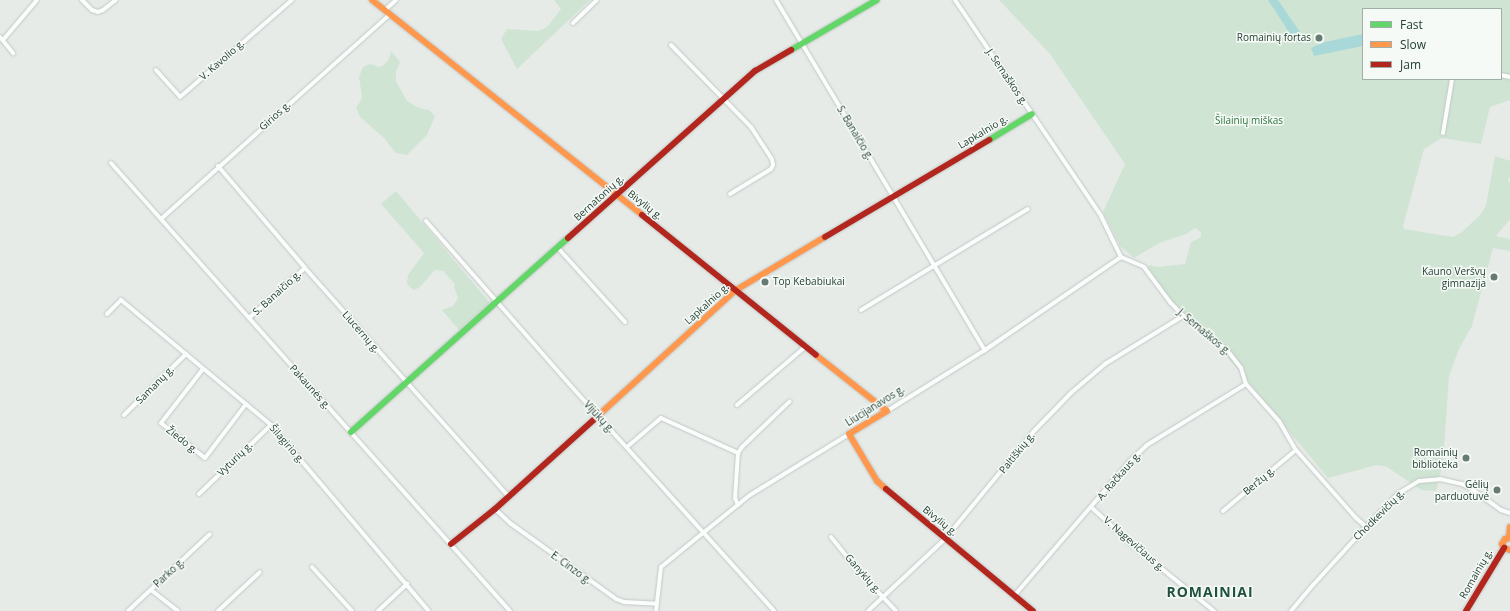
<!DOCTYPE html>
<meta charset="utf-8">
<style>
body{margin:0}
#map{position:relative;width:1510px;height:611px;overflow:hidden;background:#e6ebe8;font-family:"Open Sans",sans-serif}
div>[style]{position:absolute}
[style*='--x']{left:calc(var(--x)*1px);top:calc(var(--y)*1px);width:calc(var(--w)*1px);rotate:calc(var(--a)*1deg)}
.green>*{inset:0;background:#d0e4d3}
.water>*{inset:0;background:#a8d8d8}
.roads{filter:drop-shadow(0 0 1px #c3c8c5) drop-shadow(0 0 1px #c3c8c5)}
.street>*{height:4px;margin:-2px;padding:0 2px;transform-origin:2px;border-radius:2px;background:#fbfcfc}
.fast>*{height:6px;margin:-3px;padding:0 3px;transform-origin:3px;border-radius:3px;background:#63d668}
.slow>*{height:6px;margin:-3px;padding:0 3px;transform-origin:3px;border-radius:3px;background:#ff974d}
.jam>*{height:6px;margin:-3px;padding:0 3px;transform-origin:3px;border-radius:3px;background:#b3261e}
.dots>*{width:11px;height:11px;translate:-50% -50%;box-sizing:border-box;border:2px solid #f5faf6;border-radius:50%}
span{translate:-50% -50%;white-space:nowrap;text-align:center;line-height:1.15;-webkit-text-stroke:3px #f5faf6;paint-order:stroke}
.poi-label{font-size:10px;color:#243f33}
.right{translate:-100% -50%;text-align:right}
.left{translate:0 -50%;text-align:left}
.street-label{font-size:10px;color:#243f33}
.park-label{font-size:10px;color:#2e753f}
.district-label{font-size:14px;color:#20513e;font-weight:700;letter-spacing:1px}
.legend{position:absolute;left:1362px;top:8px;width:140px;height:72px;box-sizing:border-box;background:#f5faf6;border:1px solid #a1afa8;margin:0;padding:5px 7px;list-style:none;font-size:12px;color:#243f33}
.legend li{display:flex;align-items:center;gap:8px;height:20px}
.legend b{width:20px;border:1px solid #a1afa8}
</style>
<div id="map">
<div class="green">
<div style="clip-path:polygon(554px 0,590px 0,517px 69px,501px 39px,507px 29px,538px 31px,547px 27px,561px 9px)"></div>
<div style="clip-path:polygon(evenodd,999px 0,1510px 0,1510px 100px,1490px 107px,1481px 144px,1442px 138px,1424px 149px,1403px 226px,1404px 229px,1453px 237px,1462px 232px,1481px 214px,1486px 205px,1495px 156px,1510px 161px,1510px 176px,1508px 180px,1510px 183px,1510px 219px,1496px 236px,1510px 239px,1510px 251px,1493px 248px,1472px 326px,1459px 349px,1449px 376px,1443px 464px,1436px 491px,1421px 490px,1387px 467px,1377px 465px,1328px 478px,1208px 334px,1181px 311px,1147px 271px,1149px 265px,1158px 267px,1185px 264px,1191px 242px,1201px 237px,1201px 232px,1195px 228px,1186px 234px,1159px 243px,1134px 258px,1120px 246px,1103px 212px,1125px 164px,1050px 54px,999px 0,1363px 9px,1501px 9px,1501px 79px,1363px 79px,1363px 9px)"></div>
<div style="clip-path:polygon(391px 51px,400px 62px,396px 72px,396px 81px,407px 101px,419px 108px,429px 110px,435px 116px,427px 135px,407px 155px,396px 153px,383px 137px,360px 117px,356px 108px,362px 98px,359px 77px,363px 67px,370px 64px,379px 67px,384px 65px,389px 59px)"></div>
<div style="clip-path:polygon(396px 191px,490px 303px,459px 330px,442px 310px,453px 306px,458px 298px,454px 287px,455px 284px,443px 271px,435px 270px,419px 288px,413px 290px,407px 284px,408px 275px,424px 253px,381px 204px)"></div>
</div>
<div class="water">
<div style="clip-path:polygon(1268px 0,1278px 0,1302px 35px,1301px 44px,1294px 40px)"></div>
<div style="clip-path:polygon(1363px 34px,1363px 46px,1314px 56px,1311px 48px,1325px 42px)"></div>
</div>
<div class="roads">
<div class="street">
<div style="--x:82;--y:0;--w:14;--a:45"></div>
<div style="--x:92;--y:10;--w:6;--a:18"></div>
<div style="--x:98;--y:12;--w:5;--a:-22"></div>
<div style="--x:103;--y:10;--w:16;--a:-38"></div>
<div style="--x:776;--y:0;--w:408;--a:59.2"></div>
<div style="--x:955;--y:0;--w:261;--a:55.9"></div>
<div style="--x:1101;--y:216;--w:46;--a:64"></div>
<div style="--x:385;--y:10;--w:15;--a:-42"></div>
<div style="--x:573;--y:23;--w:33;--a:-44"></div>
<div style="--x:0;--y:37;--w:21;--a:51"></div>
<div style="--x:3;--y:40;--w:52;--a:-49.6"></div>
<div style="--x:671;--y:45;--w:115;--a:45.7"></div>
<div style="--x:751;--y:127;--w:38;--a:57"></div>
<div style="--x:772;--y:159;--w:6;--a:81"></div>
<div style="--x:773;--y:165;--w:4;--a:117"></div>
<div style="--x:771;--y:169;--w:48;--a:148.6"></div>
<div style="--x:156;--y:70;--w:36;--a:48"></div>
<div style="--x:180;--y:97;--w:148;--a:-40.9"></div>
<div style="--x:1501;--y:75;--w:9;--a:13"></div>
<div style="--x:1443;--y:133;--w:55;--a:-80.5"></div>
<div style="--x:111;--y:163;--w:600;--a:48.31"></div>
<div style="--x:218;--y:166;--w:134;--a:49.5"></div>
<div style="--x:305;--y:268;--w:305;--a:48.3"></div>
<div style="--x:161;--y:219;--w:307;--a:-41.8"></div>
<div style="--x:426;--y:221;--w:220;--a:48.7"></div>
<div style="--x:571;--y:386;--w:303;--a:47.9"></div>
<div style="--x:558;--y:248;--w:100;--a:47.8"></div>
<div style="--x:861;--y:310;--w:195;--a:-31.2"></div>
<div style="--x:107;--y:314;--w:20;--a:-45"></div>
<div style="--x:121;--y:300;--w:195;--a:39.8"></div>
<div style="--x:271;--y:425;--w:244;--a:49.7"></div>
<div style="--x:249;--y:318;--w:75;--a:-41.8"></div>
<div style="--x:203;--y:369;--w:68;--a:127.9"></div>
<div style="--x:161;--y:423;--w:56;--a:38.5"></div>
<div style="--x:205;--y:458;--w:68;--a:-52.8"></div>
<div style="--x:737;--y:405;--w:91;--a:-40.5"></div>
<div style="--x:887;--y:411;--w:115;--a:-31.9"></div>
<div style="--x:985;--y:350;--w:165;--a:-34.4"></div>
<div style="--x:1121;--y:257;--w:25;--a:23"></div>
<div style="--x:1144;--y:267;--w:44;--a:53.4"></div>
<div style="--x:1170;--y:302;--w:19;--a:47"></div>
<div style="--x:1183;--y:316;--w:56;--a:37.7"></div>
<div style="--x:1227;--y:350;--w:23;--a:52"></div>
<div style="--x:1241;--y:368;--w:17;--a:73"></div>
<div style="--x:1246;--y:384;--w:50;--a:48.3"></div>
<div style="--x:1279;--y:421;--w:34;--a:60"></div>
<div style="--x:1296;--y:450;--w:89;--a:48.6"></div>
<div style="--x:1355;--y:517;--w:15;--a:42"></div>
<div style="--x:124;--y:415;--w:87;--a:-44.5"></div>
<div style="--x:627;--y:447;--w:45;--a:-40.5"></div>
<div style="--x:661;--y:418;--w:85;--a:24.4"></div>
<div style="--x:199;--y:494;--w:100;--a:-43.8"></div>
<div style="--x:738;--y:505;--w:8;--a:-113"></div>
<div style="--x:735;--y:498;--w:45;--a:-86.2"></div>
<div style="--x:738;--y:453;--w:7;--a:-56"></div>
<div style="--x:742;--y:447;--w:66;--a:-43.8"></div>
<div style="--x:1091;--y:507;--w:59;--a:42.3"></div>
<div style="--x:1135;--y:547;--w:102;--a:39"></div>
<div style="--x:495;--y:509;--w:21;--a:43"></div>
<div style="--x:510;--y:523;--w:130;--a:35.6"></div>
<div style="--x:616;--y:599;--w:9;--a:21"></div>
<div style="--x:624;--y:602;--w:33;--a:3"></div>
<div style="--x:1223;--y:511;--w:95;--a:-39.9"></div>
<div style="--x:831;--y:537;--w:46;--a:51.1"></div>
<div style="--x:860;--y:573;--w:52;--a:46.5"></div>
<div style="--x:312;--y:567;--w:59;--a:47.7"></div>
<div style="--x:151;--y:590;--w:34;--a:38"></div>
<div style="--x:1014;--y:596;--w:178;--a:-49.3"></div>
<div style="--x:1130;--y:461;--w:23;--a:-43"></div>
<div style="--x:1147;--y:445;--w:116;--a:-31.6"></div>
<div style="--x:128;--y:611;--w:112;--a:-43.2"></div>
<div style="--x:218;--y:611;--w:57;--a:-42.9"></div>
<div style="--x:378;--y:611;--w:40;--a:-43"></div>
<div style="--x:656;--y:611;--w:44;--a:-83.5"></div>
<div style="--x:661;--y:567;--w:114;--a:-39"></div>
<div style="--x:750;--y:495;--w:116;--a:-31.6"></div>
<div style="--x:868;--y:611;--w:105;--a:-43.1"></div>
<div style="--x:945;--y:539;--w:141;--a:-50.5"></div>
<div style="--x:1035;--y:430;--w:53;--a:-45.8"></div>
<div style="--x:1072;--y:392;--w:43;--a:-40.3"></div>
<div style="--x:1105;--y:364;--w:92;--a:-31.6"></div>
<div style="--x:1291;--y:611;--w:34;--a:-50"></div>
<div style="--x:1313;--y:585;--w:79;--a:-47.6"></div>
<div style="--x:1366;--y:527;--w:47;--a:-45.9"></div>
<div style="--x:1399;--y:493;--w:23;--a:-31"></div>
<div style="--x:1419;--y:481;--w:21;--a:-5"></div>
<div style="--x:1440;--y:479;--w:23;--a:13"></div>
<div style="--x:1462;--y:484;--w:11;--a:27"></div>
<div style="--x:1472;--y:489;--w:36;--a:36"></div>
<div style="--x:1501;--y:510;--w:9;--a:18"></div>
</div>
<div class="fast">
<div style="--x:791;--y:50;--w:99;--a:-30.2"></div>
<div style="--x:989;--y:140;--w:50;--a:-31.2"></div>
<div style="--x:351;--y:432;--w:291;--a:-41.8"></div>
</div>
<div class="slow">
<div style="--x:372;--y:0;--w:345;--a:38.5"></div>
<div style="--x:816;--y:355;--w:90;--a:38.3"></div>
<div style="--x:887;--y:411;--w:44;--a:148.8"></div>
<div style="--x:849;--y:434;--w:55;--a:59.2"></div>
<div style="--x:877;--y:481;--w:12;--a:42"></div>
<div style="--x:600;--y:414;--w:184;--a:-42.4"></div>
<div style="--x:736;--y:290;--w:104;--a:-30.8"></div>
<div style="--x:1509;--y:538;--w:11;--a:-85"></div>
<div style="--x:1510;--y:538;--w:5;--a:169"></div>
<div style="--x:1505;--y:539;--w:6;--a:121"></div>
<div style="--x:1502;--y:544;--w:4;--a:63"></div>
<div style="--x:1504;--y:548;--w:6;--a:18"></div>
</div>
<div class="jam">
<div style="--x:642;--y:215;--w:223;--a:38.8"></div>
<div style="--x:825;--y:237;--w:191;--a:-30.6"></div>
<div style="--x:568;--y:238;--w:251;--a:-41.8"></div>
<div style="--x:755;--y:71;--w:42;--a:-30.3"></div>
<div style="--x:886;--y:489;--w:191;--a:39.7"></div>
<div style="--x:451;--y:544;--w:56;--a:-38.5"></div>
<div style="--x:495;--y:509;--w:142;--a:-42.1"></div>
<div style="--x:1466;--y:611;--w:74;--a:-58.9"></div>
</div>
</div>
<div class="dots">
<div style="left:1319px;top:38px;background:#687b72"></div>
<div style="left:1494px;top:277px;background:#687b72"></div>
<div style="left:765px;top:282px;background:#687b72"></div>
<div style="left:1466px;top:458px;background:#687b72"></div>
<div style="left:1497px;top:490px;background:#687b72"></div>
</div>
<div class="poi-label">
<span class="right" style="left:1311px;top:38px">Romainių fortas</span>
<span class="right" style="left:1486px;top:277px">Kauno Veršvų<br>gimnazija</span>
<span class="left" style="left:773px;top:282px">Top Kebabiukai</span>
<span class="right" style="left:1458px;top:458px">Romainių<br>biblioteka</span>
<span class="right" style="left:1489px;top:490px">Gėlių<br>parduotuvė</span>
</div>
<div class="street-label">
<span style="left:222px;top:60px;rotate:-41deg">V. Kavolio g.</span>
<span style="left:1007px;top:77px;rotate:56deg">J. Semaškos g.</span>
<span style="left:275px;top:116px;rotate:-42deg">Girios g.</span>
<span style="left:983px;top:132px;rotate:-31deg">Lapkalnio g.</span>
<span style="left:855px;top:133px;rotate:59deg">S. Banaičio g.</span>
<span style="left:599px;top:198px;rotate:-42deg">Bernatonių g.</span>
<span style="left:645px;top:205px;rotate:38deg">Bivylių g.</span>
<span style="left:277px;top:293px;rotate:-42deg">S. Banaičio g.</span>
<span style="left:707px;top:304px;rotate:-42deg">Lapkalnio g.</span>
<span style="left:361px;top:332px;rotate:49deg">Liucernų g.</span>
<span style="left:1204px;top:332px;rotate:40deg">J. Semaškos g.</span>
<span style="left:155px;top:385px;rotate:-45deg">Samanų g.</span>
<span style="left:310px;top:387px;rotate:48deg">Pakaunės g.</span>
<span style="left:875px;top:406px;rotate:-32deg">Liucijanavos g.</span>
<span style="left:599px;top:417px;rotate:47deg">Vijūkų g.</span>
<span style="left:182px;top:440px;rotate:38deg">Žiedo g.</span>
<span style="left:287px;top:444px;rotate:49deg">Šilagirio g.</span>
<span style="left:1017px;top:453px;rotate:-51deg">Paltiškių g.</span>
<span style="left:235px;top:459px;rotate:-44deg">Vyturių g.</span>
<span style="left:1119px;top:476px;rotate:-49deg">A. Račkaus g.</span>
<span style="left:1259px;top:481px;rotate:-40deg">Beržų g.</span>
<span style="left:1379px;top:515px;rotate:-45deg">Chodkevičių g.</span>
<span style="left:940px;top:521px;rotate:39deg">Bivylių g.</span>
<span style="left:1134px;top:544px;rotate:41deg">V. Nagevičiaus g.</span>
<span style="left:571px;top:568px;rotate:36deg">E. Cinzo g.</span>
<span style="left:169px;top:573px;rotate:-43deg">Parko g.</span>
<span style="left:863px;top:574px;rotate:49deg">Ganyklų g.</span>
<span style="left:1476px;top:574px;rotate:-60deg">Romainių g.</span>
</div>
<div class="park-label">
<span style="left:1249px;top:121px">Šilainių miškas</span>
</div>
<div class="district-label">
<span style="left:1210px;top:592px">ROMAINIAI</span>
</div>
<ul class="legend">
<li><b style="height:5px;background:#63d668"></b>Fast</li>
<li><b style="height:5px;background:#ff974d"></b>Slow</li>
<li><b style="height:5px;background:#b3261e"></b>Jam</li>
</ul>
</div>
